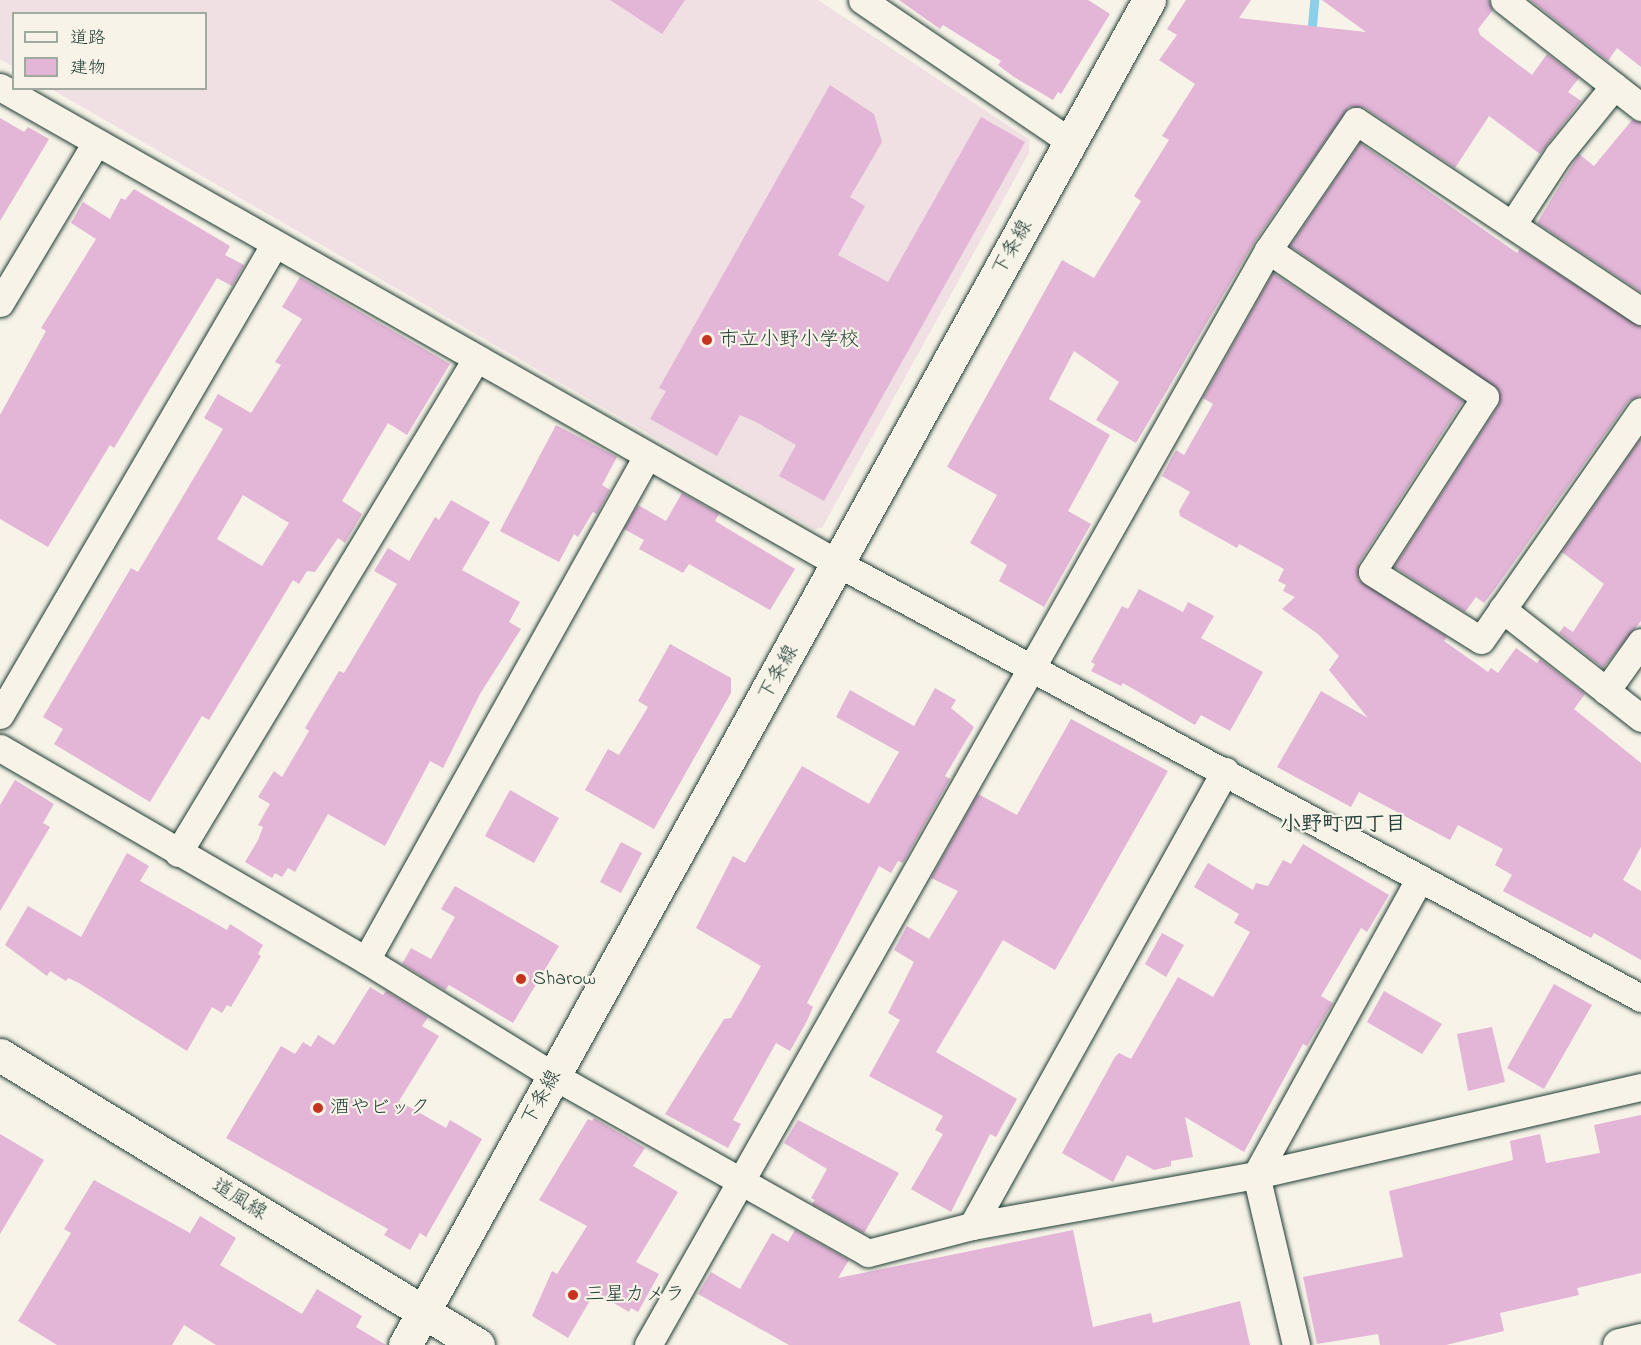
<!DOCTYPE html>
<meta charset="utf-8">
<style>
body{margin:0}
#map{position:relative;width:1641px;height:1345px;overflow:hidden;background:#f7f3e8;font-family:"Indie Flower","Klee One",sans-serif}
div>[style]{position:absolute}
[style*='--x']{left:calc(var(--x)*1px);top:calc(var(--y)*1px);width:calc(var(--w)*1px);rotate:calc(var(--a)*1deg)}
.built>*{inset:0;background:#f1e0e3}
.stream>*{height:9px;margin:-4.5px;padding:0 4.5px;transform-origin:4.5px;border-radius:4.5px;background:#8ad0eb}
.building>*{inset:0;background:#e3b5d7}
.roads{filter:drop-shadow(0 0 2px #1f3d34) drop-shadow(0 0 2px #1f3d34)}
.street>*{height:27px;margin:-13.5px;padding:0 13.5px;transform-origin:13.5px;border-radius:13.5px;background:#f7f3e8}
.secondary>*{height:33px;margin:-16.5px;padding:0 16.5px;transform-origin:16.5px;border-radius:16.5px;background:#f7f3e8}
.dots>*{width:16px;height:16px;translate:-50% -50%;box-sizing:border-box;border:3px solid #f7f3e8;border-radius:50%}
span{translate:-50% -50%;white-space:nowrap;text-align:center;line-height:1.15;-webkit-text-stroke:4.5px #f7f3e8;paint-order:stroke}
.street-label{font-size:20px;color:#1f3d34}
.poi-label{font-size:20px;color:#1f3d34}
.left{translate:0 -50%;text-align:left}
.neighbourhood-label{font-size:21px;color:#1f3d34;font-weight:700}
.legend{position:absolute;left:12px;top:12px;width:195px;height:78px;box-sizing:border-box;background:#f7f3e8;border:2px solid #a1aaa0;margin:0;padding:8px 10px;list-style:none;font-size:18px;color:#1f3d34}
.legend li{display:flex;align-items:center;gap:12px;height:30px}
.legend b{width:30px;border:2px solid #a1aaa0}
</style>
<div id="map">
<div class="built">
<div style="clip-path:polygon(0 0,818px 0,1030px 140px,1029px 153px,822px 528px,814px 529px,51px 89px,206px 88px,206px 14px,14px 14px,13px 67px,0 59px)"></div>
</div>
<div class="stream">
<div style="--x:1311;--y:37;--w:37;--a:-85"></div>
</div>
<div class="building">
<div style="clip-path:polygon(610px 0,685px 0,662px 34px)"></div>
<div style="clip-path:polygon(899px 0,1088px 0,1110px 14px,1061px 94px,1058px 92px,1053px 100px,1014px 77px,998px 65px,1001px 61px,943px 25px,940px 29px)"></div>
<div style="clip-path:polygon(1186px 0,1251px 0,1239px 18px,1366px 32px,1322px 0,1489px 0,1493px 10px,1478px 29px,1480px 35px,1532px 75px,1547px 54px,1579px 78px,1568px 92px,1581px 101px,1540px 154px,1489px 116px,1455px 168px,1365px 108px,1349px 107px,1255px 241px,1136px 443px,1096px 420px,1119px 382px,1074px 351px,1049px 399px,1110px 435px,1068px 511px,1091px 524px,1044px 607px,999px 581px,1007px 565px,970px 543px,997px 495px,947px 467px,1062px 260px,1094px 278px,1141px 201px,1134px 196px,1169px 140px,1162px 136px,1195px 84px,1159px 60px,1177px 35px,1167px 29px)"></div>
<div style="clip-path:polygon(1530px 0,1641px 0,1641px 67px,1617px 48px,1608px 61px)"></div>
<div style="clip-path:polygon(830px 85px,874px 114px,882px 142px,850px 197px,865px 206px,838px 255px,888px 282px,981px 117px,1025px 142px,824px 501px,779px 476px,796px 445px,756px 422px,740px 415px,717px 456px,650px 419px,666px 391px,659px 388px)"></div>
<div style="clip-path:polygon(0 118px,24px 132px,28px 127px,49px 139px,0 221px)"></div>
<div style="clip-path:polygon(1632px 120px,1641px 122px,1641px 292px,1537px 223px,1579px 154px,1594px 166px)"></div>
<div style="clip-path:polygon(1360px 143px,1517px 253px,1520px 249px,1641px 327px,1641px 395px,1628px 402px,1492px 593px,1484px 603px,1476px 597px,1465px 612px,1394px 567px,1498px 406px,1499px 391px,1290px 246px)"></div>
<div style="clip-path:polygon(134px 189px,230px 246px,225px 255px,244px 265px,232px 286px,217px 278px,114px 448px,110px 445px,48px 547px,0 519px,0 415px,46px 331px,41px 328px,96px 239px,71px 223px,83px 202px,110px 219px,121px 198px,125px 200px)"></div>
<div style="clip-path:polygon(1273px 273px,1463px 401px,1359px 563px,1358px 579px,1447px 637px,1444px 641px,1488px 672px,1491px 668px,1498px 673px,1516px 648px,1537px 663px,1540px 659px,1585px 694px,1574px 709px,1641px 763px,1641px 847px,1623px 880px,1641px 891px,1641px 960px,1594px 933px,1591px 938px,1503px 891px,1512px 875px,1495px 865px,1503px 849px,1458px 825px,1450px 840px,1359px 792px,1351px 807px,1277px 767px,1321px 691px,1368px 718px,1329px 670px,1339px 656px,1318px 634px,1282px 609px,1295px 597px,1283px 591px,1286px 585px,1278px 581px,1284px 569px,1239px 544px,1237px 548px,1180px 516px,1179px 511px,1190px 492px,1162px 476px,1176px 450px,1184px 455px,1213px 404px,1203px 398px)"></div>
<div style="clip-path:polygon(evenodd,300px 277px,450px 364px,407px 435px,388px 423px,342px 501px,362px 514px,345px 543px,338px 538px,315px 572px,307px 571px,299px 584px,293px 580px,209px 720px,202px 716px,150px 802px,54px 744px,63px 729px,43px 717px,131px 568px,138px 572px,223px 429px,204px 418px,218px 394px,251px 413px,281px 365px,275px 362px,302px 319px,282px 307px,300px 277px,243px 495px,289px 523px,262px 566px,217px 539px,243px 495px)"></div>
<div style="clip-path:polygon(556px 425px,617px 457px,602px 485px,610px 490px,597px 514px,593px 512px,578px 537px,574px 534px,559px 562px,500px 531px)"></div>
<div style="clip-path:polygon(1641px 438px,1641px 621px,1603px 668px,1559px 633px,1564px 626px,1573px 632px,1604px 584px,1562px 552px)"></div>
<div style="clip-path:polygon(682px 493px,719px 514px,715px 521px,795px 569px,770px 610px,689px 564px,683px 573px,639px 549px,644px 540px,624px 529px,638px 505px,666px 521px)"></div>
<div style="clip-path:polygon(451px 500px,490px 522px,462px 570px,520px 602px,509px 622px,521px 629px,480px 694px,443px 768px,430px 761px,385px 846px,328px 814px,295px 872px,288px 868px,282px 877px,275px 873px,272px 878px,245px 862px,258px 840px,263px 827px,258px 825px,270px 804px,258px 797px,274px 771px,282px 777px,309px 731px,305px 728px,339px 671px,344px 673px,397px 584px,374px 571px,388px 548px,409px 561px,435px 517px,439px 520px)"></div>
<div style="clip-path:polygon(1139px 589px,1183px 612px,1188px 602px,1214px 616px,1201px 638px,1263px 672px,1230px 731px,1201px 715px,1195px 725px,1123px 683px,1121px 686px,1091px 671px,1095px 664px,1091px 662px,1122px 606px,1128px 609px)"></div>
<div style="clip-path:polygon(670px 644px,731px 678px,731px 693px,654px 829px,585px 790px,608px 749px,619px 755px,648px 707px,638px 701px)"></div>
<div style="clip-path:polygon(935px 688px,956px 700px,951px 708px,974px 727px,945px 776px,950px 779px,903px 863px,898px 861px,891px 873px,879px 866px,807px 1003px,813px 1007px,807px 1021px,790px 1051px,776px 1043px,733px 1120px,741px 1124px,728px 1148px,665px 1114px,724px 1019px,731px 1018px,761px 966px,696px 928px,733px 856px,745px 863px,802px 766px,869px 804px,899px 752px,836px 717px,850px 690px,914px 726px)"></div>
<div style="clip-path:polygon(1071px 719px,1168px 771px,1055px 970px,1003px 940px,936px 1052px,1017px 1099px,996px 1137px,990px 1134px,951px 1212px,911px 1189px,943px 1134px,935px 1130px,943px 1116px,869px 1076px,900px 1020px,888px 1013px,914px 962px,894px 950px,907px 926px,929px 939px,958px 891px,931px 878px,978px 794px,1017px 815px)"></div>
<div style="clip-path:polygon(15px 780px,54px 804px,43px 823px,50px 827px,0 911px,0 805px)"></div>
<div style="clip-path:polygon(510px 790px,559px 818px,534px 863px,485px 836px)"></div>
<div style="clip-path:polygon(621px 842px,642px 853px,621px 893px,600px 882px)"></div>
<div style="clip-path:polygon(1303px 844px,1389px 895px,1367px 932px,1361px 928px,1321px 996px,1333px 1003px,1307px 1046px,1303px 1044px,1244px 1152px,1185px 1117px,1193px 1157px,1171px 1161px,1171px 1166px,1154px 1170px,1127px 1155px,1113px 1182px,1062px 1153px,1115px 1057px,1119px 1053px,1131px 1059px,1178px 977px,1213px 997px,1250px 932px,1234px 923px,1239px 914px,1194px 887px,1208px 863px,1253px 890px,1256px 883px,1268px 886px,1283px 860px,1291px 864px)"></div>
<div style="clip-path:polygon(127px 853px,149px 866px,140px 881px,227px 930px,230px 924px,263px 945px,258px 954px,261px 956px,231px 1007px,227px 1005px,222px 1013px,212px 1007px,187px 1051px,79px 983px,68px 978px,66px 981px,50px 971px,47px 976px,5px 945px,28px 906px,81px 937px)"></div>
<div style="clip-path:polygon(455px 886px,559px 946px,513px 1023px,449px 985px,445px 990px,402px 964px,411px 948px,431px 959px,455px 917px,441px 909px)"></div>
<div style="clip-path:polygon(1162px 933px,1184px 945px,1166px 977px,1145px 964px)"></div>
<div style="clip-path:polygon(1554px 984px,1592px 1005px,1544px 1089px,1507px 1068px)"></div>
<div style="clip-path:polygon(370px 987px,383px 995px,386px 991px,428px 1017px,422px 1026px,439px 1036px,399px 1101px,446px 1128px,450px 1120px,482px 1139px,426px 1237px,420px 1233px,410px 1250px,384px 1235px,388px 1229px,226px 1138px,281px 1046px,295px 1054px,303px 1042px,311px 1047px,318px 1035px,334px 1045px)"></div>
<div style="clip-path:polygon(1384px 991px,1442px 1024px,1422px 1054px,1367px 1022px)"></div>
<div style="clip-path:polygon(1492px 1027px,1505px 1082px,1468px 1091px,1457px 1034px)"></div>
<div style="clip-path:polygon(1641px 1115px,1641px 1273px,1577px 1288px,1579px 1295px,1500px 1313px,1504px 1331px,1446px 1345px,1380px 1345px,1378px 1334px,1317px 1344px,1303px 1277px,1403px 1257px,1389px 1191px,1513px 1160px,1510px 1141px,1540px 1134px,1546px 1163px,1600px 1153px,1594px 1125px)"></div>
<div style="clip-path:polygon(594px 1118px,645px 1148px,633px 1166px,678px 1192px,636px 1262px,659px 1274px,638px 1312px,631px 1308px,629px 1312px,595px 1292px,568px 1338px,532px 1316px,552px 1271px,557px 1274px,587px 1226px,539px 1200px,588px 1119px,592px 1121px)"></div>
<div style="clip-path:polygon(798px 1120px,899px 1173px,864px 1233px,812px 1204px,815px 1200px,811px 1198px,827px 1169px,784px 1143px)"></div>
<div style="clip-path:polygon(0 1134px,44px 1160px,0 1234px)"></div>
<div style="clip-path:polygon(94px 1180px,190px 1233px,200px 1216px,236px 1238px,220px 1265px,302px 1314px,317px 1289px,362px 1316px,356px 1327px,386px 1345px,216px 1345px,184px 1325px,172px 1345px,57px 1345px,18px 1321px,71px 1233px,64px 1229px)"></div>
<div style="clip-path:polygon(795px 1230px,849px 1260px,838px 1278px,1073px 1230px,1093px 1327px,1151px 1313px,1153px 1323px,1240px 1301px,1250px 1345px,789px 1345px,698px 1294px,711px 1272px,740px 1289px,772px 1233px,788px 1242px)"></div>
</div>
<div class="roads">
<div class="street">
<div style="--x:862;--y:0;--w:253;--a:34.2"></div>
<div style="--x:1504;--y:0;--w:174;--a:38"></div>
<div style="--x:0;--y:87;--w:965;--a:29.62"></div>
<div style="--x:839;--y:564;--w:912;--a:28.42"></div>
<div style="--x:1512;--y:225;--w:84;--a:-56.7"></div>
<div style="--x:1558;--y:155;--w:89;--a:-50.9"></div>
<div style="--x:1268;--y:250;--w:262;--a:34.1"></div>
<div style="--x:1485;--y:397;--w:208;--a:122.9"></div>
<div style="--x:1372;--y:572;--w:128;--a:32"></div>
<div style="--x:1481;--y:640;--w:279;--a:-55.1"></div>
<div style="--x:0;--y:303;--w:185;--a:-59.1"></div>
<div style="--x:1502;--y:609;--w:177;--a:38.1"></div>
<div style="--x:1606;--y:691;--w:60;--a:-54.5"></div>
<div style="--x:0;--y:715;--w:544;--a:-59.76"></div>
<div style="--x:0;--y:748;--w:423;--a:30.1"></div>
<div style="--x:366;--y:960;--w:221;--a:31.7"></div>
<div style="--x:554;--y:1076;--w:360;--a:29.4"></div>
<div style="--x:868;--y:1253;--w:107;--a:-14.6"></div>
<div style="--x:972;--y:1226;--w:289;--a:-10.2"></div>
<div style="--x:1256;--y:1175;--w:395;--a:-12.9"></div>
<div style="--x:178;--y:853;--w:577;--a:-58.9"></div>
<div style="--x:366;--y:960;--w:577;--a:-60.86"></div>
<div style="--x:972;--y:1226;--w:521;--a:-60.92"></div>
<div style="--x:648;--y:1345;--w:1258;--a:-60.48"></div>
<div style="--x:1268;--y:250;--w:156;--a:-55.7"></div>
<div style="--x:1356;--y:121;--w:343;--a:33.7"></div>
<div style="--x:1296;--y:1345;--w:175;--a:-103.2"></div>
<div style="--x:1256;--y:1175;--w:339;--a:-61.1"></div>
</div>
<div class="secondary">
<div style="--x:0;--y:1055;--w:559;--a:31.24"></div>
<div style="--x:405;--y:1345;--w:1537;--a:-61.05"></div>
<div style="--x:1619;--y:1345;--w:23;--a:-13"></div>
</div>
</div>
<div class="dots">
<div style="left:707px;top:340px;background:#c8321e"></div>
<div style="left:521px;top:979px;background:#c8321e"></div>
<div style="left:318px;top:1108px;background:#c8321e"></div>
<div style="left:573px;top:1295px;background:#c8321e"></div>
</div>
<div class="street-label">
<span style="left:1013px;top:248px;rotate:-61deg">下条線</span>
<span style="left:779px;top:673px;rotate:-61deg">下条線</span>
<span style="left:542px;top:1098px;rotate:-61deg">下条線</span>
<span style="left:239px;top:1200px;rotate:31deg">道風線</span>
</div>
<div class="poi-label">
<span class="left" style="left:719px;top:340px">市立小野小学校</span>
<span class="left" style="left:533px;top:979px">Sharow</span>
<span class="left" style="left:330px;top:1108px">酒やビック</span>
<span class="left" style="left:585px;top:1295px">三星カメラ</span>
</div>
<div class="neighbourhood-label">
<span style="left:1343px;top:825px">小野町四丁目</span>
</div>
<ul class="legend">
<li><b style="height:8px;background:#f7f3e8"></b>道路</li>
<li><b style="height:16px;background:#e3b5d7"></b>建物</li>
</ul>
</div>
